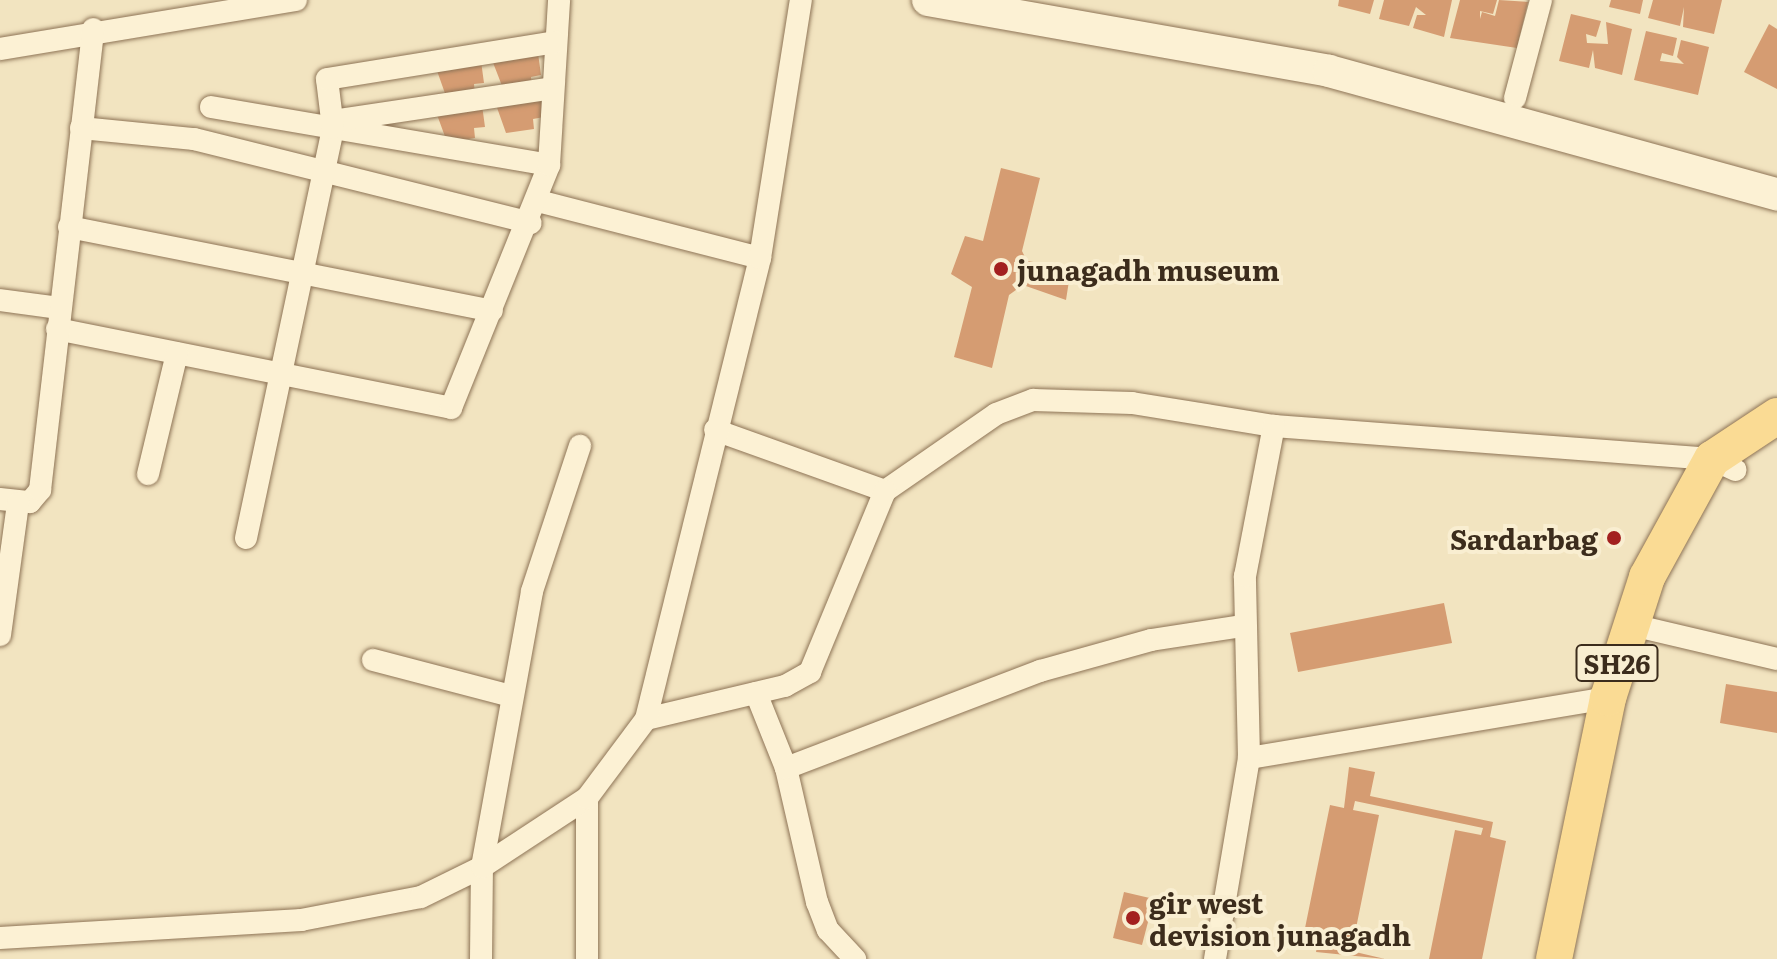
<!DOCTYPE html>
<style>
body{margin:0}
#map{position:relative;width:1777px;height:959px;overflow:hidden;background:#f2e4c0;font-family:Literata,serif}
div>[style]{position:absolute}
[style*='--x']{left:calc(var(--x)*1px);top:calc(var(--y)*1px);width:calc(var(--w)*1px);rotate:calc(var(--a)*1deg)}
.building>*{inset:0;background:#d59c72}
.roads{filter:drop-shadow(0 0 2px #8e7456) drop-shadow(0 0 2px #8e7456)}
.street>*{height:22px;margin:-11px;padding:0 11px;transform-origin:11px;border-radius:11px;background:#fcf1d4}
.secondary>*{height:32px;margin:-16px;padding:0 16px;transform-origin:16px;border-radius:16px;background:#fcf1d4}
.primary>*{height:36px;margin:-18px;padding:0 18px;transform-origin:18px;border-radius:18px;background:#fadb94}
.dots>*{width:22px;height:22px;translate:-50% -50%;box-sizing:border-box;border:4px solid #f9eed1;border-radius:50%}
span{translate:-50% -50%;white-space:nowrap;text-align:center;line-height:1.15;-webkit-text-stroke:8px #f9eed1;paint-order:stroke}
.shield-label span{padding:2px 6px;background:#f9eed1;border:2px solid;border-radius:6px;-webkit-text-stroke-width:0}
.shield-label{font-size:26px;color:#3c2c1c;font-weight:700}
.poi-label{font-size:28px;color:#3c2c1c;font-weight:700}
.left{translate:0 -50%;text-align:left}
.right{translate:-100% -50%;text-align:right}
</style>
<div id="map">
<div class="building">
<div style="clip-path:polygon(1339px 0,1374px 0,1370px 14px,1338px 6px)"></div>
<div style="clip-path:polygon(1384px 0,1452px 0,1444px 37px,1413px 28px,1417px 15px,1426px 15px,1416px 7px,1409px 26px,1379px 19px)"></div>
<div style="clip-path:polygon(1460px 0,1497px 0,1493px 14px,1480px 11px,1480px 19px,1482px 12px,1495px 16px,1499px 0,1528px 2px,1517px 48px,1450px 38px)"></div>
<div style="clip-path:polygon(1611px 0,1643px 0,1640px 14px,1609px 7px)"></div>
<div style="clip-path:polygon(1653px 0,1722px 0,1714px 34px,1683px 27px,1684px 7px,1680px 26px,1648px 18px)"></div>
<div style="clip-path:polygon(1571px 14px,1601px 21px,1596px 37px,1586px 34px,1587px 43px,1608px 44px,1606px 22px,1632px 29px,1622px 75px,1595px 68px,1593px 50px,1589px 68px,1559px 61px)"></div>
<div style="clip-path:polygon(1769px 24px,1777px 29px,1777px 89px,1744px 72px)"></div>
<div style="clip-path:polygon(1646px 31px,1677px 38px,1673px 56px,1662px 53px,1660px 61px,1684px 64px,1677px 57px,1681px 40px,1709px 47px,1698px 95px,1634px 80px)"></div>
<div style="clip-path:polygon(538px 53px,541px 75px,531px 77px,532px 87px,504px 91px,492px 60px)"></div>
<div style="clip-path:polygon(481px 61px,484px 83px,474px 84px,475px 94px,447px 99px,436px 68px)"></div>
<div style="clip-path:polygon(540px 96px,544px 117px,533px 119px,534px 129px,506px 133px,495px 102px)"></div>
<div style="clip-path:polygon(482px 105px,485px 127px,474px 128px,475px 138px,447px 142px,436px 112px)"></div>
<div style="clip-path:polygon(1001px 168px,1040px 178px,1022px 251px,1027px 261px,1071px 268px,1066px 300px,1023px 285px,1009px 295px,992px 368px,954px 357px,972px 287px,951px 274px,965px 236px,983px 241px)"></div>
<div style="clip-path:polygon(1444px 603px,1452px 643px,1298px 672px,1290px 633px)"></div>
<div style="clip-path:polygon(1726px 684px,1777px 692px,1777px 733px,1720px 723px)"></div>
<div style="clip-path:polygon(1349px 767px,1375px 772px,1370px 796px,1493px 822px,1490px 837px,1506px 841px,1482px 959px,1429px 959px,1455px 830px,1481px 835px,1483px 828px,1355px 801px,1353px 810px,1379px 815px,1353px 943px,1327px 938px,1326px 945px,1385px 959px,1316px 952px,1319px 936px,1304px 933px,1330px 805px,1344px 808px)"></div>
<div style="clip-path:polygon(1124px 892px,1154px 899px,1142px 945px,1113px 938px)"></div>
</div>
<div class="roads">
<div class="street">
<div style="--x:0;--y:49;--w:300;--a:-9.4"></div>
<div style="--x:1515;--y:98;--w:101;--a:-75.1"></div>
<div style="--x:211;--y:107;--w:343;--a:9.7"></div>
<div style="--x:333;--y:121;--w:222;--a:-8.5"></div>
<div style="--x:81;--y:128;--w:114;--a:5.6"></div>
<div style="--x:194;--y:139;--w:347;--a:14"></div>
<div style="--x:538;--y:201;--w:229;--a:14.4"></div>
<div style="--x:69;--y:227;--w:431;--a:11.2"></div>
<div style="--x:0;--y:300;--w:60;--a:7.7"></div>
<div style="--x:57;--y:329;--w:402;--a:11.3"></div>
<div style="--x:451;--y:408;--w:262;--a:-68"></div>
<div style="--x:549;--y:165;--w:165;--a:-86.5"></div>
<div style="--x:715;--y:430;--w:181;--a:19.7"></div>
<div style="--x:885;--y:491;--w:135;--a:-34.7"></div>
<div style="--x:996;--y:414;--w:40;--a:-21"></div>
<div style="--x:1033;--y:400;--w:99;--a:1.7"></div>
<div style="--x:1132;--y:403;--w:144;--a:9.2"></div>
<div style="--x:1274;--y:426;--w:439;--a:4.3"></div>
<div style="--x:1712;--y:459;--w:26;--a:25"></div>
<div style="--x:148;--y:474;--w:124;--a:-76.5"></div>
<div style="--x:0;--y:499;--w:30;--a:6"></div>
<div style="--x:30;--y:502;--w:16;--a:-50"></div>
<div style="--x:40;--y:490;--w:464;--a:-83.4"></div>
<div style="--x:246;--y:538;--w:419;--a:-78"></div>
<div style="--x:333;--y:128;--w:49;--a:-97"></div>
<div style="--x:327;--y:79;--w:231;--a:-9.2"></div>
<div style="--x:1628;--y:624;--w:153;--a:13.2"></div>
<div style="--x:0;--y:635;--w:133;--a:-82.2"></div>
<div style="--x:373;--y:660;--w:143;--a:14.6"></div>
<div style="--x:756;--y:693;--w:81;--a:68.2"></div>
<div style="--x:786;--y:768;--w:138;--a:77"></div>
<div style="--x:817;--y:902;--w:30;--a:69"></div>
<div style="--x:828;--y:930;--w:40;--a:47"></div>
<div style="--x:646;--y:719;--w:143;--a:-13.4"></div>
<div style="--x:785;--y:686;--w:29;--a:-29"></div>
<div style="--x:810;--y:672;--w:196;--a:-67.5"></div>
<div style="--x:1249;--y:758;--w:364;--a:-9.5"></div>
<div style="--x:786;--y:768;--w:272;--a:-20.9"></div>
<div style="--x:1040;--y:671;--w:115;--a:-15.6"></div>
<div style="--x:1151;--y:640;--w:93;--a:-8.7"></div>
<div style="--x:587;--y:798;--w:161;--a:90"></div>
<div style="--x:0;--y:938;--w:302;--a:-3.4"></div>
<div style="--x:301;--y:920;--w:122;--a:-10.9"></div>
<div style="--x:421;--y:897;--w:68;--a:-26.2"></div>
<div style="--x:482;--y:867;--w:280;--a:-79.7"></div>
<div style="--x:532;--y:591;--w:153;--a:-71.7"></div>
<div style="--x:481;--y:959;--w:92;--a:-89.4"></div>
<div style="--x:482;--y:867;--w:126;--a:-33.3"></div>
<div style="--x:587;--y:798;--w:99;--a:-53.2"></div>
<div style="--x:646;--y:719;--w:475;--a:-76.1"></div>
<div style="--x:760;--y:258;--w:261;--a:-81"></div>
<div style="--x:1215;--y:959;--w:204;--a:-80.4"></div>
<div style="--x:1249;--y:758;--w:182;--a:-91.3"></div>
<div style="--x:1245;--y:576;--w:153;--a:-79.1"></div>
</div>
<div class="secondary">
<div style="--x:928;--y:0;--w:407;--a:10"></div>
<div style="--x:1329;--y:71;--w:465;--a:15.4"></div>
</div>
<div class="primary">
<div style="--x:1554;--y:959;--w:267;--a:-78.3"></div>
<div style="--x:1608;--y:698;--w:127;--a:-72.1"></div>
<div style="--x:1647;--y:577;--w:135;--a:-61.2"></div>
<div style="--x:1712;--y:459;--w:78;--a:-33.5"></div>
</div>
</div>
<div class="dots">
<div style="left:1001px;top:269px;background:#a3201f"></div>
<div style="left:1614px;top:538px;background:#a3201f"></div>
<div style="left:1133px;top:918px;background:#a3201f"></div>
</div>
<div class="shield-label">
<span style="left:1617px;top:663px">SH26</span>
</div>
<div class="poi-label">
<span class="left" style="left:1017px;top:269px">junagadh museum</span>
<span class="right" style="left:1598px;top:538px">Sardarbag</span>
<span class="left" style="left:1149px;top:918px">gir west<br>devision junagadh</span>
</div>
</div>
